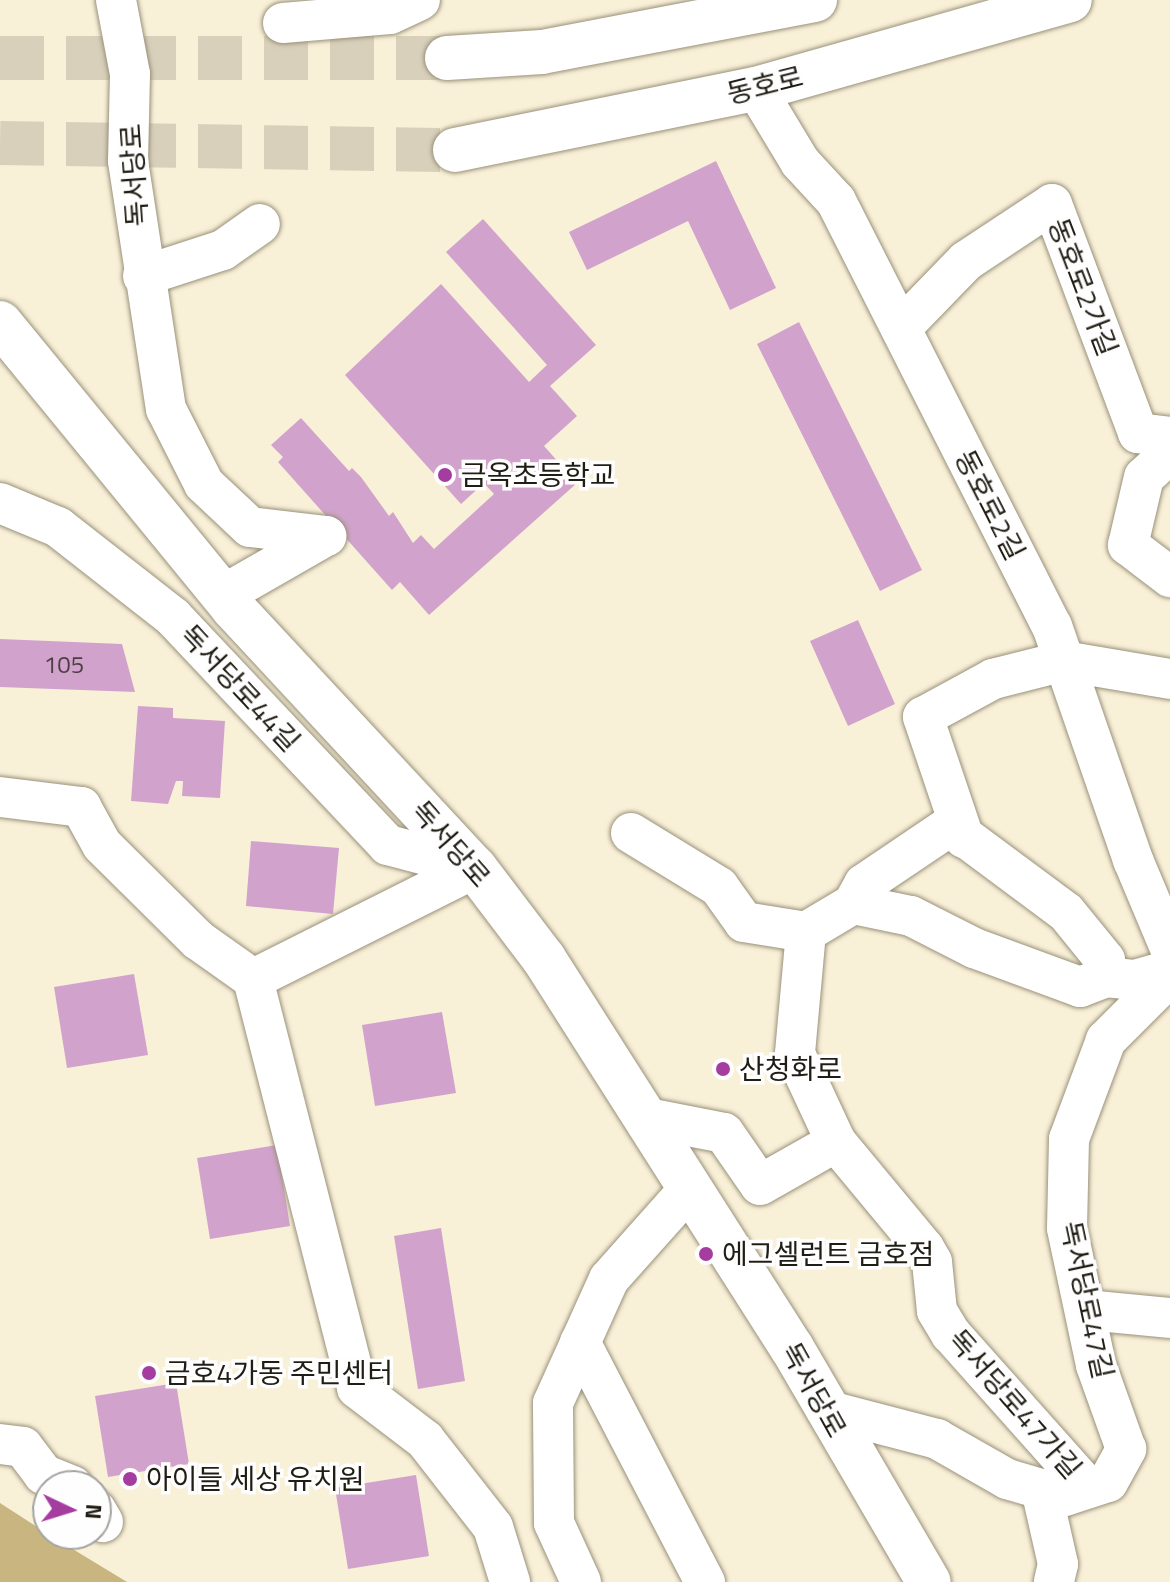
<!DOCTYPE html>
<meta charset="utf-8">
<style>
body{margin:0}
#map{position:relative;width:1170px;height:1582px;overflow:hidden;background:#f9f0d8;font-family:"Titillium Web","Noto Sans KR",sans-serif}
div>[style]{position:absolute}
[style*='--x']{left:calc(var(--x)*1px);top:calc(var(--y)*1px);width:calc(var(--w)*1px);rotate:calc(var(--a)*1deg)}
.forest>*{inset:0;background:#c9b57f}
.building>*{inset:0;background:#d1a3cc}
.major-tunnel>*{height:44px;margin-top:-22px;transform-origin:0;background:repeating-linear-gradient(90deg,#d8d0bb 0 44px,transparent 0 66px)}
.roads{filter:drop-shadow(0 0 2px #99917a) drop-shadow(0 0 2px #99917a)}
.minor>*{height:40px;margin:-20px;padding:0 20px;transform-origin:20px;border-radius:20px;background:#fff}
.major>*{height:44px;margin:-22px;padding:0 22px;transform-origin:22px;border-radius:22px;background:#fff}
.dots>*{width:22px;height:22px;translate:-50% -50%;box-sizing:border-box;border:4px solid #fefefe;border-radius:50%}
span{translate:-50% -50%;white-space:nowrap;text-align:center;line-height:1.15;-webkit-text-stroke:7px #fefefe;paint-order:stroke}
.number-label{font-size:24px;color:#4c3e42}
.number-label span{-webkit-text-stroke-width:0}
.street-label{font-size:28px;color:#201d14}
.poi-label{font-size:28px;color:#201d14}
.left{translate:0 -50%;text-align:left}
.north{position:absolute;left:32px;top:1470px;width:80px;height:80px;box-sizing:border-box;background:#fefefe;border:2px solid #a5a4a0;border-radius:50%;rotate:94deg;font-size:22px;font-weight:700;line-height:32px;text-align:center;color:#201d14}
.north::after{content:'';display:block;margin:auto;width:28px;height:36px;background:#a53c9f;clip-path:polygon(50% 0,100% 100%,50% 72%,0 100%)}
</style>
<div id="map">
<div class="forest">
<div style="clip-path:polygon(0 1503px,48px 1534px,127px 1582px,0 1582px)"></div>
</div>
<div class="building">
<div style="clip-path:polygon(716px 161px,776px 288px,730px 310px,688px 221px,587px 270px,569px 232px)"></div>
<div style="clip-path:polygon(483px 219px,596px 345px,550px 386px,577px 416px,544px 446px,577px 483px,429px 615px,400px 582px,392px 590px,278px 462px,283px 457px,271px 445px,301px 418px,349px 471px,352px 468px,361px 477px,389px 516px,393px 512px,413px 543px,421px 535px,434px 549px,494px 494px,484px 483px,461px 504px,345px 375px,441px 284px,529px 382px,547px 365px,446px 252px)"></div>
<div style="clip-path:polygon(799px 322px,922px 570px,880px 591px,757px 344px)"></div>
<div style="clip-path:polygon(858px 620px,895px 704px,848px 726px,810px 641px)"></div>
<div style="clip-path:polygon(0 639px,122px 644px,135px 692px,0 687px)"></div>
<div style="clip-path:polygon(138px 706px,173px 708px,173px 718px,225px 721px,220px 798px,182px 796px,183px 781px,176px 781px,168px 804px,131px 801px)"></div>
<div style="clip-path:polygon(251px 841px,339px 848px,333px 914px,246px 906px)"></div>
<div style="clip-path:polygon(134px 974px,148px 1055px,67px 1068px,54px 987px)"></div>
<div style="clip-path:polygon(442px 1012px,456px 1093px,375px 1106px,362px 1025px)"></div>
<div style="clip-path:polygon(277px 1145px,290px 1226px,210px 1239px,197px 1158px)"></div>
<div style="clip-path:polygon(441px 1228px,465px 1381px,418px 1389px,394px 1236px)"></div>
<div style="clip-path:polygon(176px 1383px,189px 1464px,108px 1477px,95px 1396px)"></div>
<div style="clip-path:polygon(416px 1475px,429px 1556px,348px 1569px,335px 1488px)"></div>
</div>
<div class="major-tunnel">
<div style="--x:0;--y:58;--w:447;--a:0"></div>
<div style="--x:0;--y:143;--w:455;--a:0.9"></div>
</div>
<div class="roads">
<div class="minor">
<div style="--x:116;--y:0;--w:75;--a:79.3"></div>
<div style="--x:130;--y:74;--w:87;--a:91.3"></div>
<div style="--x:128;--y:161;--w:251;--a:81.3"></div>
<div style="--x:166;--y:409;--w:84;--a:63.1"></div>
<div style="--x:204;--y:484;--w:63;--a:43.1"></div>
<div style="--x:250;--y:527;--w:77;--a:6.8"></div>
<div style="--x:326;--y:536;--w:119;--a:150.2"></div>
<div style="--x:283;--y:23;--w:107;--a:-4.8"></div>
<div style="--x:390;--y:14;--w:33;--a:-25"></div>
<div style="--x:756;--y:89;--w:85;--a:58.9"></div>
<div style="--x:800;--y:162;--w:53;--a:47.3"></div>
<div style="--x:836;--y:201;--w:477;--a:63.1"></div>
<div style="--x:1052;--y:626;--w:248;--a:70.9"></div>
<div style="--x:1133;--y:860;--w:95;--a:67.2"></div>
<div style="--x:143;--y:276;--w:84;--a:-18"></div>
<div style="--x:223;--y:250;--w:45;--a:-35.1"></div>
<div style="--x:901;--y:328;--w:93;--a:-45.9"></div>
<div style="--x:966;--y:261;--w:103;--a:-33.5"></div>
<div style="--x:1052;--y:204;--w:245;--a:69.4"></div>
<div style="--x:1138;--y:433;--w:32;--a:7"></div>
<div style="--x:1170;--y:453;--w:35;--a:137"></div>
<div style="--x:1144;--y:477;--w:70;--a:103.2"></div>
<div style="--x:1128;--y:545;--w:53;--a:37.3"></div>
<div style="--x:0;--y:503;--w:63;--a:22.5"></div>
<div style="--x:58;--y:527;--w:146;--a:38"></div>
<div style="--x:173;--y:617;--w:313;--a:46.7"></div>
<div style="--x:388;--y:845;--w:90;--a:14.8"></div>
<div style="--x:0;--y:797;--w:82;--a:7"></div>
<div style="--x:81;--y:807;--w:43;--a:61.1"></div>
<div style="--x:102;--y:845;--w:135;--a:44.7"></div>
<div style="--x:198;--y:940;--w:67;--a:35.3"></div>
<div style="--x:631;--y:833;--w:103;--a:31.5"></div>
<div style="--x:719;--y:887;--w:43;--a:54.5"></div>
<div style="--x:744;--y:922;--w:63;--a:9.2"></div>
<div style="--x:806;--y:932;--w:55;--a:-30.8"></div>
<div style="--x:853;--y:904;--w:23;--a:-61"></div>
<div style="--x:864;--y:884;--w:104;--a:-34"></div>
<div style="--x:950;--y:826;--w:144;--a:36.6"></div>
<div style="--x:1066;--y:912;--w:62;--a:50.9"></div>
<div style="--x:1105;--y:960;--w:17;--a:87"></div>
<div style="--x:1106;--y:977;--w:29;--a:6"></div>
<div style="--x:1135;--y:980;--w:36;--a:-16"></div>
<div style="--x:964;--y:838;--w:128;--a:-108.7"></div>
<div style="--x:923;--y:717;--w:80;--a:-28.5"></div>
<div style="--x:993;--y:679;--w:73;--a:-14.2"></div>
<div style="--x:1064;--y:661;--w:108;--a:9.6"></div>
<div style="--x:475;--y:868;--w:248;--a:153.4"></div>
<div style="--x:253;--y:979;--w:422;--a:75.7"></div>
<div style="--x:357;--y:1388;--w:86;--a:37.4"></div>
<div style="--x:425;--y:1440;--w:110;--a:52"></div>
<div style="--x:493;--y:1527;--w:58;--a:72.8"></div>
<div style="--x:853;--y:904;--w:59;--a:11.7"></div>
<div style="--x:911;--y:916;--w:71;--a:26.9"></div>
<div style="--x:974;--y:948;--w:113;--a:20.2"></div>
<div style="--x:1080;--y:987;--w:28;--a:-21"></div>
<div style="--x:806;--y:932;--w:122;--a:95.2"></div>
<div style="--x:795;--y:1054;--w:97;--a:65"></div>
<div style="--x:836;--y:1142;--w:138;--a:50.3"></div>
<div style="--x:924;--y:1248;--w:16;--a:60"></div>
<div style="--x:932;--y:1262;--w:49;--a:84.2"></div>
<div style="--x:937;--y:1311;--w:27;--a:59"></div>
<div style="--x:951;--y:1334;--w:206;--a:48.3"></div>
<div style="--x:647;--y:1118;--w:78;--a:11"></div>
<div style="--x:724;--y:1133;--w:63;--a:55.3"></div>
<div style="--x:760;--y:1185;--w:87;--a:-29.5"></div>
<div style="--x:1087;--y:1310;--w:83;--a:5.5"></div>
<div style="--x:580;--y:1342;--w:271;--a:62.5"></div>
<div style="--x:826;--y:1410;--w:115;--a:14.6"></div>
<div style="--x:937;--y:1439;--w:81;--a:29.7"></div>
<div style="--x:1007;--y:1479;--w:60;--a:16.3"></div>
<div style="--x:1065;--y:1496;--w:45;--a:-18"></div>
<div style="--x:1108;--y:1482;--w:38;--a:-61"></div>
<div style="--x:1126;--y:1449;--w:89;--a:-109.7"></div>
<div style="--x:1096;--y:1365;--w:140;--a:-102"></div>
<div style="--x:1067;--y:1228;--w:89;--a:-88.7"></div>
<div style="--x:1069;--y:1139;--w:106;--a:-69.5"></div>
<div style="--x:1106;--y:1040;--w:91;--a:-45"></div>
<div style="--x:0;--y:1444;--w:23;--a:7"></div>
<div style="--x:23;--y:1447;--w:34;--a:53"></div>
<div style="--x:43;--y:1474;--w:32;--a:22"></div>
<div style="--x:1041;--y:1489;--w:77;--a:77.2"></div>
<div style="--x:1058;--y:1564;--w:18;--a:103"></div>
<div style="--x:96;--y:1510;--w:14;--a:60"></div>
<div style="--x:581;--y:1582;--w:65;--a:-114.6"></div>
<div style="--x:554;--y:1523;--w:120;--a:-90.5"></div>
<div style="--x:553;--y:1403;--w:136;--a:-65.7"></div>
<div style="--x:609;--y:1279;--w:123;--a:-48.3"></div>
</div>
<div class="major">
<div style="--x:447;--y:58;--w:95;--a:-3.6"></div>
<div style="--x:542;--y:52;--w:278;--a:-10.8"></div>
<div style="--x:455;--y:150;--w:307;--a:-11.5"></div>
<div style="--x:756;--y:89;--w:326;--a:-15.8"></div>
<div style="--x:0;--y:323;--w:368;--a:50.7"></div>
<div style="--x:233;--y:608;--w:355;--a:47.1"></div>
<div style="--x:475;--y:868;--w:114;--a:52.8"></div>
<div style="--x:544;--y:959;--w:461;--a:57.5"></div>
<div style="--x:792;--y:1348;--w:271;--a:59.7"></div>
</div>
</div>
<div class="dots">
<div style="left:445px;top:475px;background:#a53c9f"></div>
<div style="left:723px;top:1069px;background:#a53c9f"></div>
<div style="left:706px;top:1254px;background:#a53c9f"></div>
<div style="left:149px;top:1373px;background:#a53c9f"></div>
<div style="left:130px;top:1479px;background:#a53c9f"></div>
</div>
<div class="number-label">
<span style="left:64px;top:665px">105</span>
</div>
<div class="street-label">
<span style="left:765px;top:85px;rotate:-14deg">동호로</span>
<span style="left:134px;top:175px;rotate:-94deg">독서당로</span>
<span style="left:1083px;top:287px;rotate:69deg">동호로2가길</span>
<span style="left:990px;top:505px;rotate:63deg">동호로2길</span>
<span style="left:240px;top:688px;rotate:47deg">독서당로44길</span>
<span style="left:451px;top:844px;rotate:49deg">독서당로</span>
<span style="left:1087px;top:1300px;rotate:78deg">독서당로47길</span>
<span style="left:814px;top:1390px;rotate:61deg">독서당로</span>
<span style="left:1015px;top:1404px;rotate:49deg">독서당로47가길</span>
</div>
<div class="poi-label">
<span class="left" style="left:461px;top:475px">금옥초등학교</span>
<span class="left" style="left:739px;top:1069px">산청화로</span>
<span class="left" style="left:722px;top:1254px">에그셀런트 금호점</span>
<span class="left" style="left:165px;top:1373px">금호4가동 주민센터</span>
<span class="left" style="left:146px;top:1479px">아이들 세상 유치원</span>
</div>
<div class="north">N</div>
</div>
